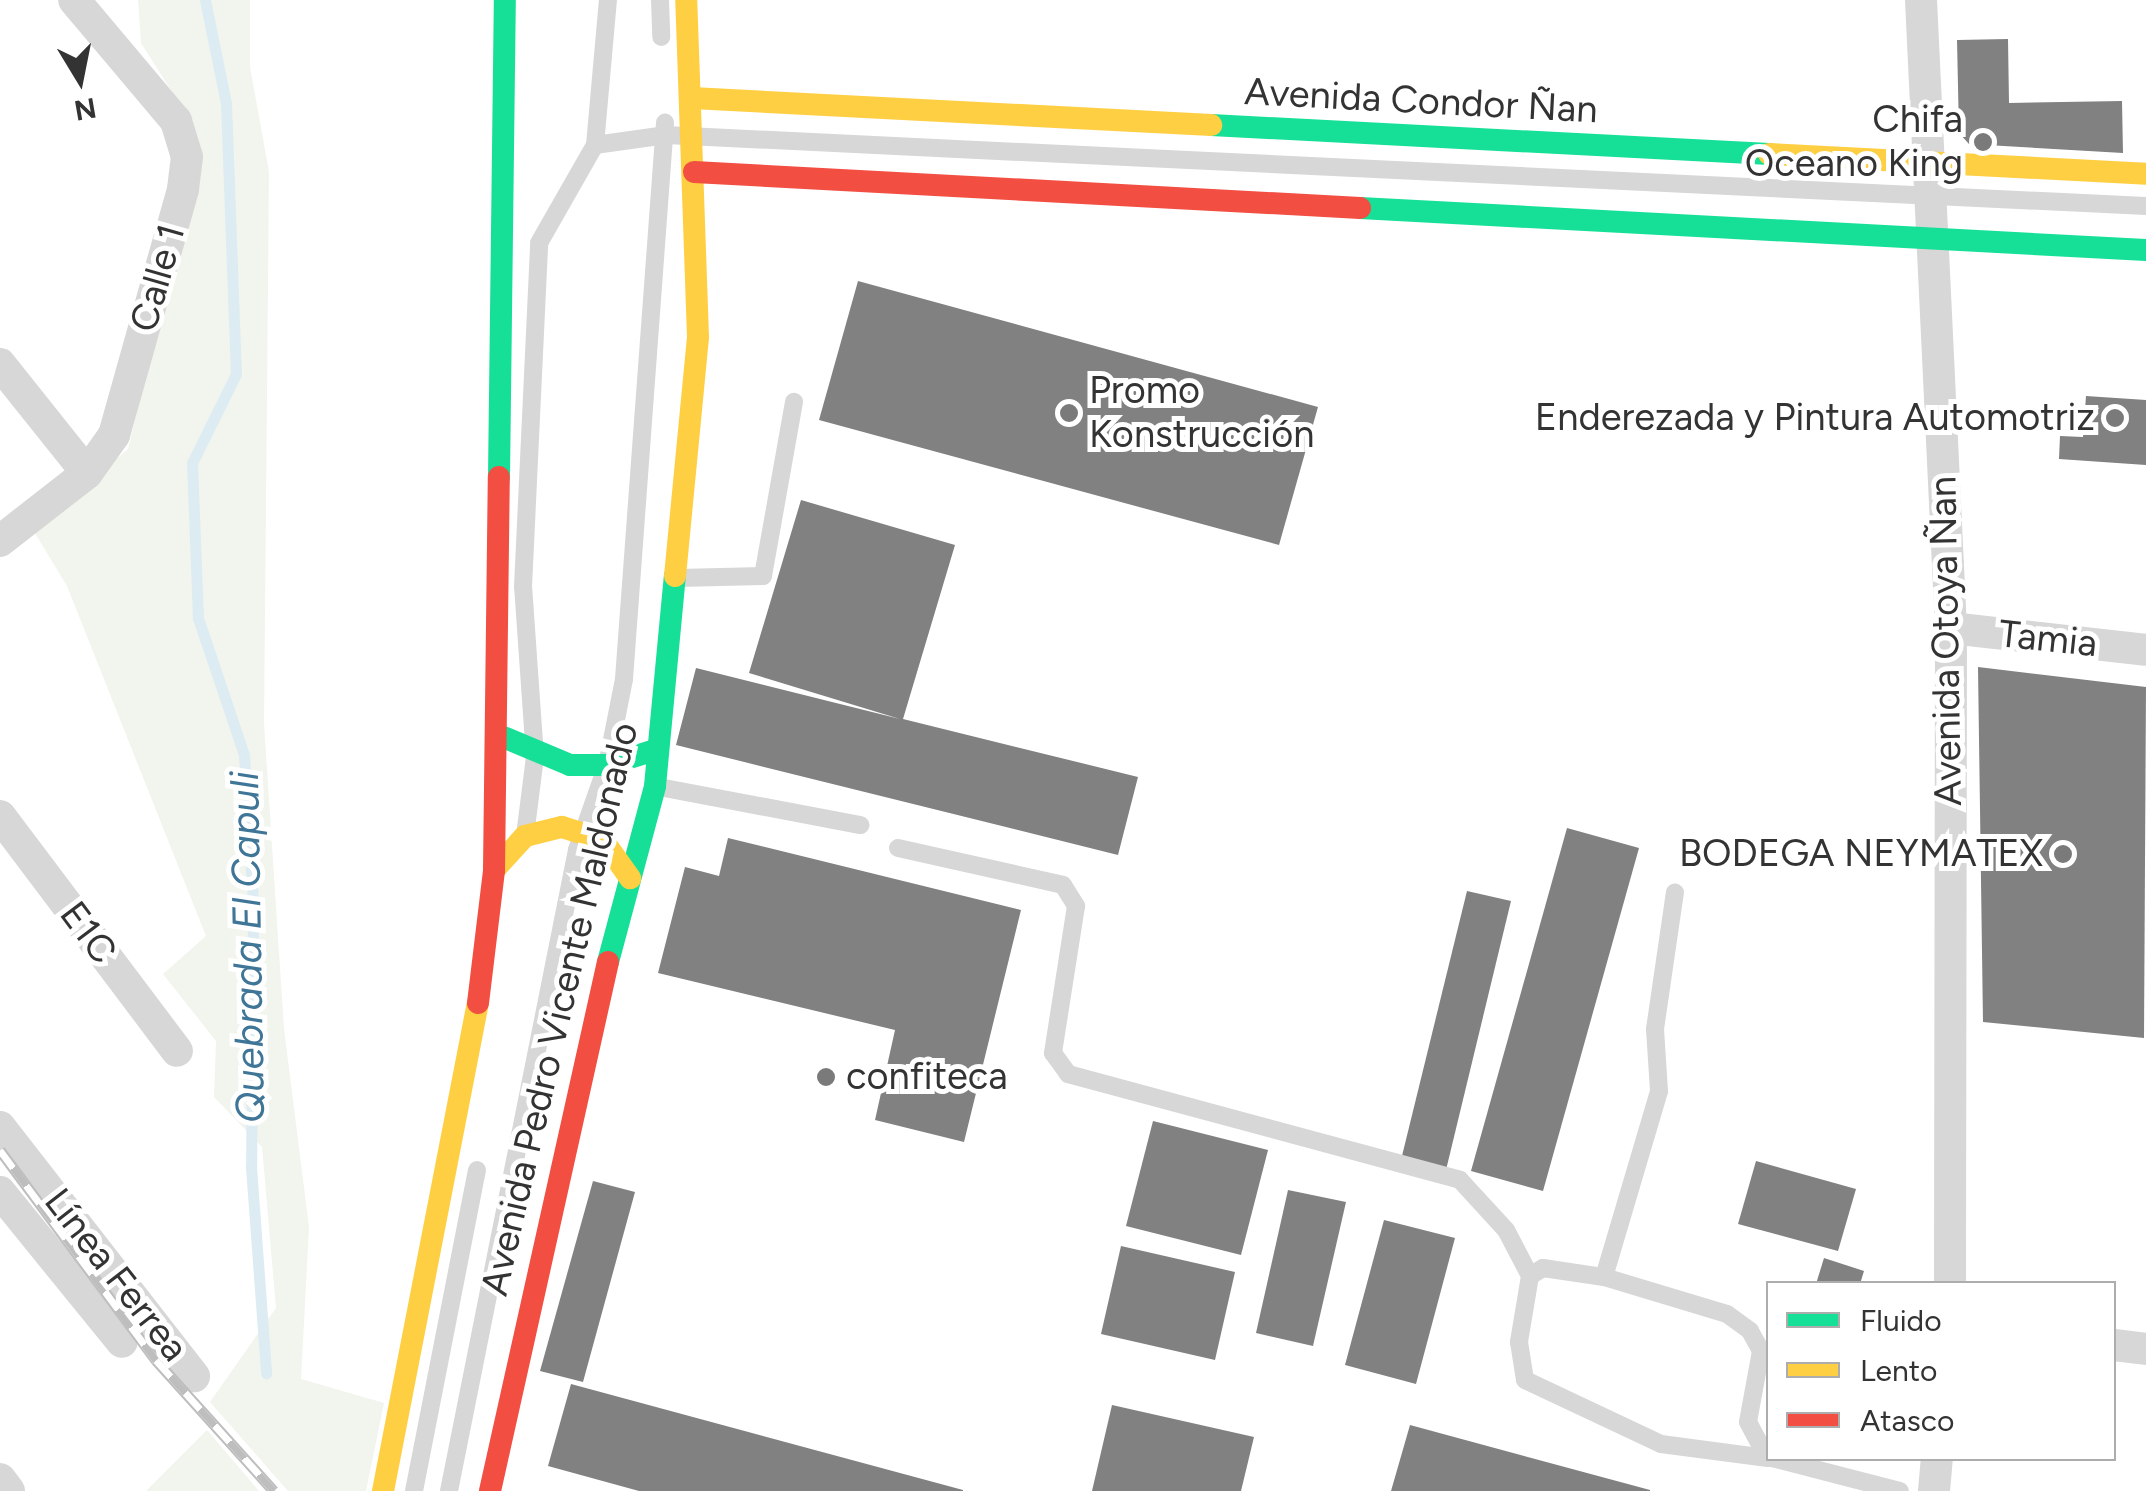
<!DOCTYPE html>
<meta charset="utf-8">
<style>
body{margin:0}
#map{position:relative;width:2146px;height:1491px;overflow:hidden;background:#fff;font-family:Figtree,sans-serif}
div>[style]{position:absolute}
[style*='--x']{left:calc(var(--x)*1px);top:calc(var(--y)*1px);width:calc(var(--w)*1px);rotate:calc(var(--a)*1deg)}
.green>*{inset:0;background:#f1f5ed}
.stream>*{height:11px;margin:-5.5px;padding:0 5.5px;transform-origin:5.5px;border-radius:5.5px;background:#ddebf3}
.building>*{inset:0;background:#818181}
.lane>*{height:18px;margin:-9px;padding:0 9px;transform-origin:9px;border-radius:9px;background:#d7d7d7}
.street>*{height:32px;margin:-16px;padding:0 16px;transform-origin:16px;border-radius:16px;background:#d7d7d7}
.fast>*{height:22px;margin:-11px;padding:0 11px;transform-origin:11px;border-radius:11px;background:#16e098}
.slow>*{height:22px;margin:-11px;padding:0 11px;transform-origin:11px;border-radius:11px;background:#ffcf43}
.jam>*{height:22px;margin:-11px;padding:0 11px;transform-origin:11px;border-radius:11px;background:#f24e42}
.rail>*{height:11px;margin-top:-5.5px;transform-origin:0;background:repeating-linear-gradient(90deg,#fff 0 22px,#bebebe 0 44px);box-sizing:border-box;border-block:2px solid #bebebe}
.dots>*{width:28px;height:28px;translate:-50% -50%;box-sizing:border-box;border:5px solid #fff;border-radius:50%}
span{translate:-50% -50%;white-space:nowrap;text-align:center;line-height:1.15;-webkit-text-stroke:10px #fff;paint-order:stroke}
.street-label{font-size:38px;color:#333}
.poi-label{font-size:38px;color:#333}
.right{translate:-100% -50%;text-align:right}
.left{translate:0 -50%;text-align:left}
.water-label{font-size:40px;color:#3f7597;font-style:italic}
.legend{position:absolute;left:1766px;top:1281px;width:350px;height:180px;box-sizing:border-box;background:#fff;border:2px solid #adadad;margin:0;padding:12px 18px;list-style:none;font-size:30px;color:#333}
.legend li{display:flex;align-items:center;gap:20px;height:50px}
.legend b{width:50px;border:2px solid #adadad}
.north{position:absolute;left:30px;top:30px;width:100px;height:100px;-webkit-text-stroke:8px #fff;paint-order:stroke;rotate:170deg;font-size:28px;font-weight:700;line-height:40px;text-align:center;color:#333}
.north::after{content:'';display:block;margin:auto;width:35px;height:45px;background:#333;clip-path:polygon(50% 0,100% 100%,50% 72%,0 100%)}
</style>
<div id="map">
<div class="green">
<div style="clip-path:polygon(138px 0,250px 0,250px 67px,269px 172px,264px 723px,284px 1029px,309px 1227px,301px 1379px,384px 1403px,366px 1491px,288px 1491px,210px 1402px,276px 1308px,262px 1147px,214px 1097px,216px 1041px,163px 974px,206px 936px,67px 586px,33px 530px,128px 449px,195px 173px,186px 114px,141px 43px)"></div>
<div style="clip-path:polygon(207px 1430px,259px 1491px,146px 1491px)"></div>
</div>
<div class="stream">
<div style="--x:205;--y:0;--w:105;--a:78.5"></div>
<div style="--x:226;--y:103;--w:271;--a:87.9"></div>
<div style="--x:236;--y:374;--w:99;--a:116.3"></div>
<div style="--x:192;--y:463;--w:155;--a:87.8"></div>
<div style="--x:198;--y:618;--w:145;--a:71.4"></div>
<div style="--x:244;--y:755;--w:148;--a:86.5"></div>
<div style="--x:253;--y:903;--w:264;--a:90.4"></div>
<div style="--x:251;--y:1167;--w:207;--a:85.8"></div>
</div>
<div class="building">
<div style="clip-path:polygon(2008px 39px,2009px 103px,2122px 101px,2123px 153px,1969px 144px,1959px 133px,1957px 40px)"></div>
<div style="clip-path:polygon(858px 281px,1318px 407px,1279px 545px,819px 420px)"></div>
<div style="clip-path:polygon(2086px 396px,2146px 400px,2146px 465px,2059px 459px,2060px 436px,2083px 437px)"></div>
<div style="clip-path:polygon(801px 500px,955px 545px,903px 719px,1138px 777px,1118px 855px,676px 745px,696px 668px,900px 719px,749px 673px)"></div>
<div style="clip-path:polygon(1978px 667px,2146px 687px,2144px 1038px,1983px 1022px)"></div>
<div style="clip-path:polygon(1567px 828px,1639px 848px,1543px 1191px,1471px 1171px)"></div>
<div style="clip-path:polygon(728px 838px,1021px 910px,964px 1142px,875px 1120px,895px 1030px,658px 973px,685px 867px,719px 876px)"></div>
<div style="clip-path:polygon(1467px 891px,1511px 901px,1446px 1170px,1401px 1160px)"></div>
<div style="clip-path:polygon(1153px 1121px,1268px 1150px,1241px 1255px,1126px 1226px)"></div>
<div style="clip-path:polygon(1756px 1161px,1856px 1189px,1838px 1251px,1738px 1224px)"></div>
<div style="clip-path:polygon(593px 1181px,635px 1192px,583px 1382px,540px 1371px)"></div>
<div style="clip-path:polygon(1288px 1190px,1346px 1202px,1313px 1346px,1256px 1333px)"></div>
<div style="clip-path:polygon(1384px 1220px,1455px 1238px,1416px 1384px,1345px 1365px)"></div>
<div style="clip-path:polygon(1121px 1246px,1235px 1272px,1215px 1360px,1101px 1334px)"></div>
<div style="clip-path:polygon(1824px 1258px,1864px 1271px,1860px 1284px,1816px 1284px)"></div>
<div style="clip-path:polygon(571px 1384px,963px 1490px,963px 1491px,639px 1491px,548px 1466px)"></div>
<div style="clip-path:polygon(1112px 1405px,1254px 1437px,1241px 1491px,1092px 1491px)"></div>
<div style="clip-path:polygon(1410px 1425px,1650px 1490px,1650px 1491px,1391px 1491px)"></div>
</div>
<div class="lane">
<div style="--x:660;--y:0;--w:37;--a:88"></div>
<div style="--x:595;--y:145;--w:72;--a:-8"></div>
<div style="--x:666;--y:135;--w:1482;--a:2.75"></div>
<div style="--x:678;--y:578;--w:85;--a:-1.3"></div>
<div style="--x:763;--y:576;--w:177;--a:-79.9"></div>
<div style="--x:659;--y:787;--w:205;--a:10.7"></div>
<div style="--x:526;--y:828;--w:72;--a:-82.8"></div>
<div style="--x:535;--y:757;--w:170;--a:-94"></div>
<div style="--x:523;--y:587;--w:344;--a:-87.3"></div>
<div style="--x:539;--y:243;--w:113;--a:-60.3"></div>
<div style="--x:595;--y:145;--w:146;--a:-84.9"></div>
<div style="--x:898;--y:848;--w:169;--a:12.6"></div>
<div style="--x:1063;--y:885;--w:25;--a:58"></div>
<div style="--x:1076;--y:906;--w:149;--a:98.9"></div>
<div style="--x:1053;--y:1053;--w:26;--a:54"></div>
<div style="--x:1068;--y:1074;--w:406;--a:15.1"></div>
<div style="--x:1460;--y:1180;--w:68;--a:47.4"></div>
<div style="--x:1506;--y:1230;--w:52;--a:62.4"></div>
<div style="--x:1530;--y:1276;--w:67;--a:99.5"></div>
<div style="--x:1519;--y:1342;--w:38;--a:81"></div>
<div style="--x:1525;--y:1380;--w:150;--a:25.2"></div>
<div style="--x:1661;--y:1444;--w:108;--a:7.5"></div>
<div style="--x:1530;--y:1276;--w:15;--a:-32"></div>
<div style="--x:1543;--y:1268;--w:62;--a:8.4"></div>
<div style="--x:1604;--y:1277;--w:128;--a:16.7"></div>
<div style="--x:1727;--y:1314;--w:29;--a:36"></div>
<div style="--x:1750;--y:1331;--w:23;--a:61"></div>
<div style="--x:1761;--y:1351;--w:72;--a:100.4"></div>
<div style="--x:1748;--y:1422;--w:40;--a:62"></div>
<div style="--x:1604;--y:1277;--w:194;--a:-73.5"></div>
<div style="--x:1659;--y:1091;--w:62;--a:-93.7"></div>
<div style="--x:1655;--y:1029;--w:138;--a:-81.7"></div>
<div style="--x:1772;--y:1458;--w:132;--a:14.5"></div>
<div style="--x:414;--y:1491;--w:327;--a:-78.9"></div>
<div style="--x:449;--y:1491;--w:654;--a:-78.71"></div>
<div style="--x:577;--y:850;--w:90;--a:-70.6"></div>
<div style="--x:607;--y:765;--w:88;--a:-78.8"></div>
<div style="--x:624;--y:679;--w:558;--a:-85.78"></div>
</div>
<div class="street">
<div style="--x:1921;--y:0;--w:629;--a:87.27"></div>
<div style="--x:1951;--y:628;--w:656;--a:90.09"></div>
<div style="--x:0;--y:364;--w:139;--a:51.4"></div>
<div style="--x:0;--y:541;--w:110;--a:-38"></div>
<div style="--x:87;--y:473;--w:47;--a:-54.6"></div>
<div style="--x:114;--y:435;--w:255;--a:-74.3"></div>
<div style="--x:183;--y:189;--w:32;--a:-83"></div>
<div style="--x:187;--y:157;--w:38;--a:-107"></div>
<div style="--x:176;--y:121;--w:158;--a:-130.1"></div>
<div style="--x:1951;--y:628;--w:196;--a:6.4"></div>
<div style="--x:0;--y:816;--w:294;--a:53"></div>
<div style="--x:0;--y:1127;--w:316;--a:52.1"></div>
<div style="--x:0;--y:1192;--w:193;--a:50.9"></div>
<div style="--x:2114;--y:1345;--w:32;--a:7"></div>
<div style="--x:0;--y:1479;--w:15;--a:53"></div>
<div style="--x:1934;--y:1491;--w:33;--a:-85"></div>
</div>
<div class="fast">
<div style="--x:1211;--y:125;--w:559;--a:2.98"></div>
<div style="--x:1360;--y:208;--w:787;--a:3.06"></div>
<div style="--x:499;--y:477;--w:477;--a:-89.3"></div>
<div style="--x:496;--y:734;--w:80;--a:22.7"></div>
<div style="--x:570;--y:765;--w:37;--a:0"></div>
<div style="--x:607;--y:765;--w:53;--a:-17.4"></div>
<div style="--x:608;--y:962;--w:182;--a:-75"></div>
<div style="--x:655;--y:786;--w:211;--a:-84.6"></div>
</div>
<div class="slow">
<div style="--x:692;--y:98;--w:520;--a:2.98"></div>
<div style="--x:1769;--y:154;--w:378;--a:3"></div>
<div style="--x:675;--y:576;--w:240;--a:-84.5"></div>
<div style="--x:698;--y:337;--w:337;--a:-92"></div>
<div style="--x:494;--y:870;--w:46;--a:-47.6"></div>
<div style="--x:525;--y:836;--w:38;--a:-14"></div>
<div style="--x:562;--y:827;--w:43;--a:17.6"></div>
<div style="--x:603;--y:840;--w:47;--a:54.6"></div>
<div style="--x:383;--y:1491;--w:497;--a:-79"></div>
</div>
<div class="jam">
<div style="--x:694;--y:172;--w:667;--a:3.09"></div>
<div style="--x:478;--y:1003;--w:134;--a:-83.1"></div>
<div style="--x:494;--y:870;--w:393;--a:-89.3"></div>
<div style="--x:490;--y:1491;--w:542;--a:-77.43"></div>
</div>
<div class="rail">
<div style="--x:0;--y:1150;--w:262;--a:53.4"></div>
<div style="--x:156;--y:1360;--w:176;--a:48"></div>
</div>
<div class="dots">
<div style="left:1983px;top:142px;background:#7a7a7a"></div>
<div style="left:1069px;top:413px;background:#7a7a7a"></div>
<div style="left:2115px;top:418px;background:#7a7a7a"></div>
<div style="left:2063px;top:854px;background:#7a7a7a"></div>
<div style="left:826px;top:1077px;background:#7a7a7a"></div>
</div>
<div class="street-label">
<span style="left:1421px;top:101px;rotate:3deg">Avenida Condor Ñan</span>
<span style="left:158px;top:278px;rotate:-74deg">Calle 1</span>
<span style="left:2048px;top:639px;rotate:6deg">Tamia</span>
<span style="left:1946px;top:641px;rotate:-91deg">Avenida Otoya Ñan</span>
<span style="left:88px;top:933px;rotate:53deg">E1C</span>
<span style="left:560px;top:1009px;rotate:-77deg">Avenida Pedro Vicente Maldonado</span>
<span style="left:116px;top:1275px;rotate:52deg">Línea Ferrea</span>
</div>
<div class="poi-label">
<span class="right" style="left:1963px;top:142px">Chifa<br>Oceano King</span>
<span class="left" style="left:1089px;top:413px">Promo<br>Konstrucción</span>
<span class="right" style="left:2095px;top:418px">Enderezada y Pintura Automotriz</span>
<span class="right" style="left:2043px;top:854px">BODEGA NEYMATEX</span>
<span class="left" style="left:846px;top:1077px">confiteca</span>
</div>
<div class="water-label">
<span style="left:247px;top:947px;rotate:-91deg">Quebrada El Capuli</span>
</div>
<ul class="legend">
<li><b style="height:12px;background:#16e098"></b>Fluido</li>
<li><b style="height:12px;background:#ffcf43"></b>Lento</li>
<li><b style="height:12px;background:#f24e42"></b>Atasco</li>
</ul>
<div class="north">N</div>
</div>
